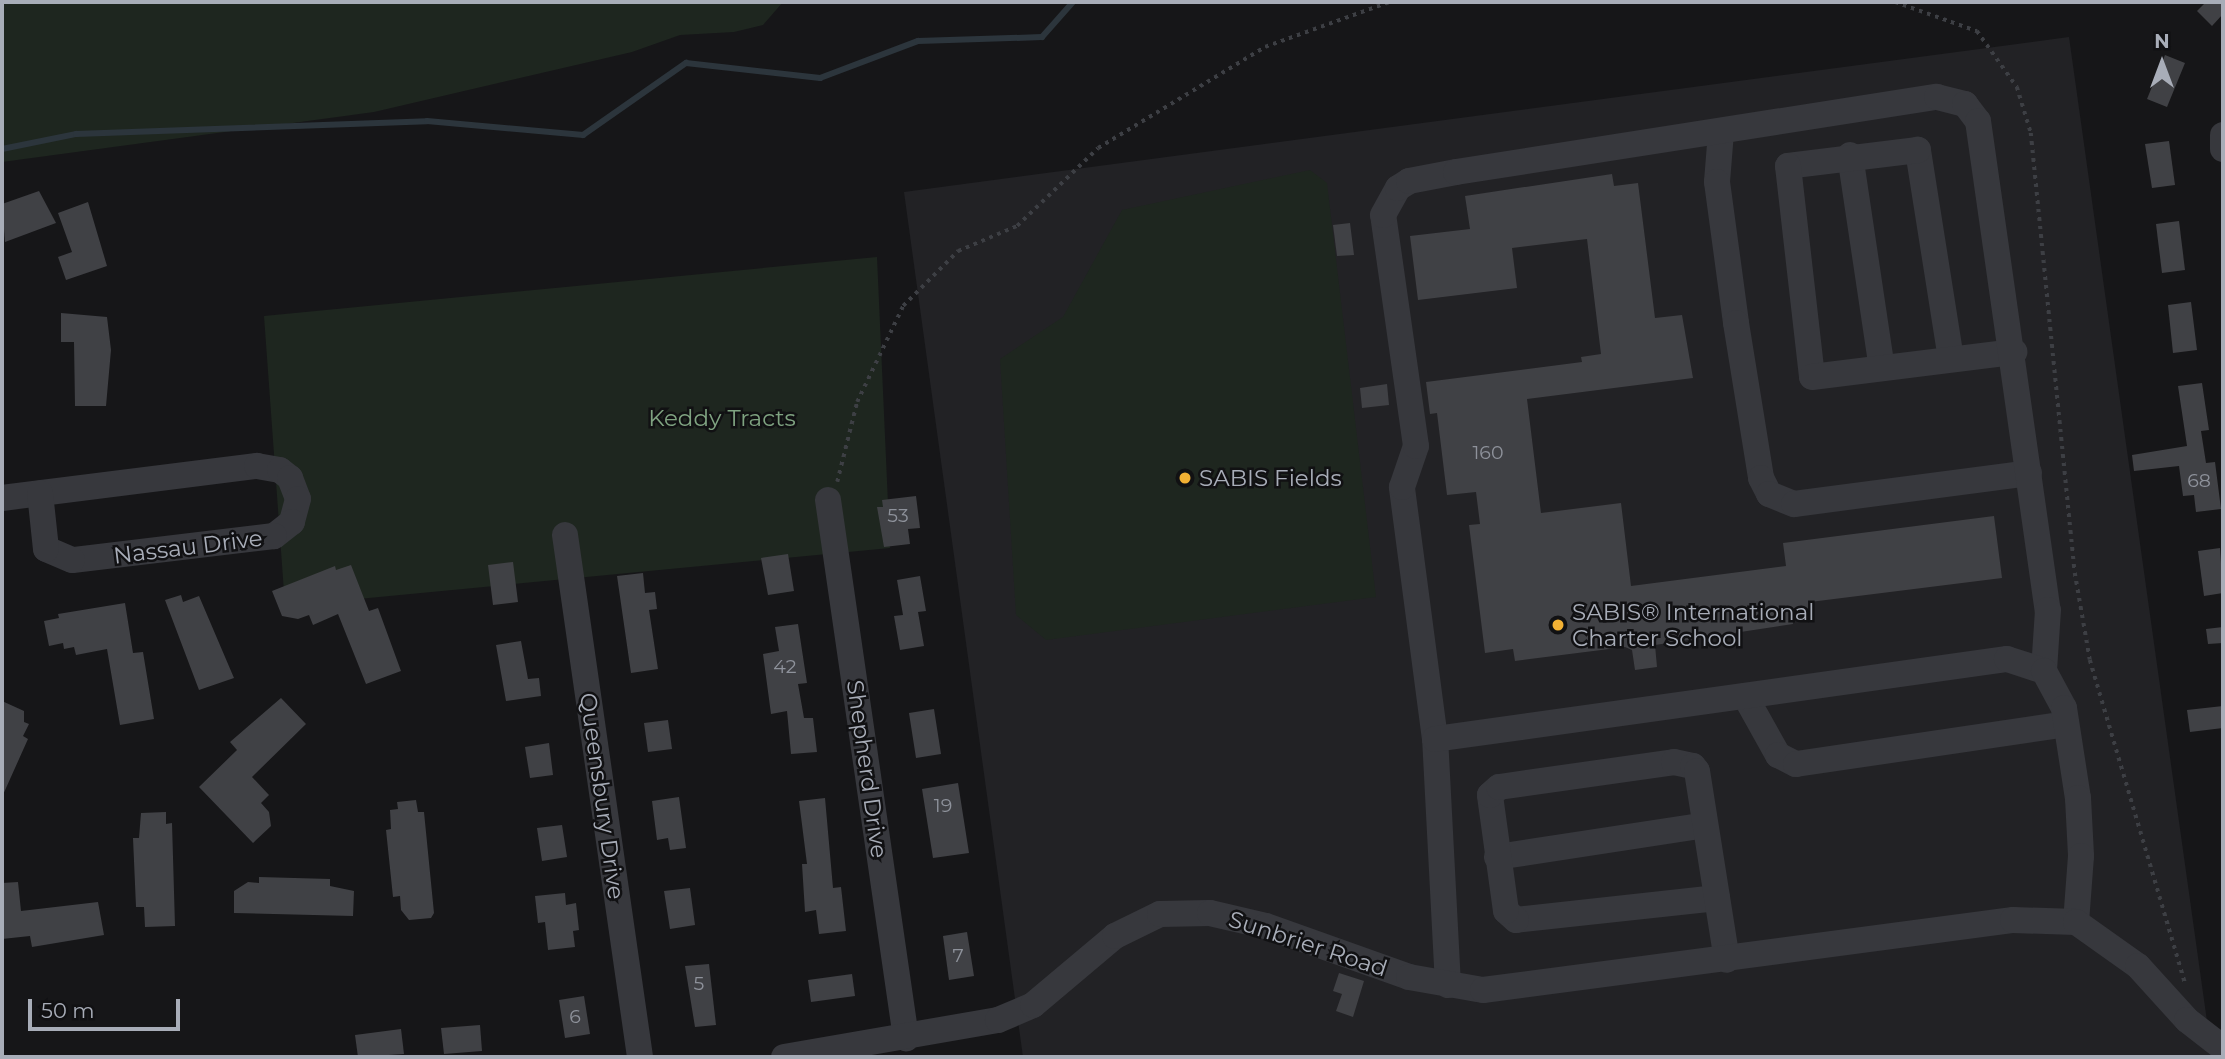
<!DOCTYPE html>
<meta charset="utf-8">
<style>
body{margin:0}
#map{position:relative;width:2225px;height:1059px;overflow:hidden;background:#161618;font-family:Montserrat,sans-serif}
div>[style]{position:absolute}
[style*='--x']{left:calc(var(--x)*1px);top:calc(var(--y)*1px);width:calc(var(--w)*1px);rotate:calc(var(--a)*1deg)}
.built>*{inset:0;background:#222225}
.green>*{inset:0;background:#1e261f}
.stream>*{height:6px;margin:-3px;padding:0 3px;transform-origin:3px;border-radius:3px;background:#2c353c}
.building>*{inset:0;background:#404145}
.path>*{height:3.5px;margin-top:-1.75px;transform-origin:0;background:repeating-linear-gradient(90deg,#3d3f44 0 3.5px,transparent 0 8.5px)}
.minor>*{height:26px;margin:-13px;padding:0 13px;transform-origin:13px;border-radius:13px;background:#37383d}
.dots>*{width:19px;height:19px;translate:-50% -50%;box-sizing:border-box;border:4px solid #111113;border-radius:50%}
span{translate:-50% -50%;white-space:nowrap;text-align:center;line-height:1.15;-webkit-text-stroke:5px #111113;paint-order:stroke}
.number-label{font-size:19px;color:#8e929b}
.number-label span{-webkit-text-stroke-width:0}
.park-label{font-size:23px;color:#7fa381}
.poi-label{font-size:23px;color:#a8adb8}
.left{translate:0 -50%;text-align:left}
.street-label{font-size:23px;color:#a8adb8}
.frame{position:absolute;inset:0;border:4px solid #a8adb8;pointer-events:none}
.north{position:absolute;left:2127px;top:28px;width:70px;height:70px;-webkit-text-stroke:5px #111113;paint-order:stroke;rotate:0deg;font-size:19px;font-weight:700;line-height:28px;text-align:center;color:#a8adb8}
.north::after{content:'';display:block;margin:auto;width:24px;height:32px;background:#a8adb8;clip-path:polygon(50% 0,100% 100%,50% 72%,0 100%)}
.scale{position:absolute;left:28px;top:999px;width:152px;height:32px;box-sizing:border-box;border:4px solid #a8adb8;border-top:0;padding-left:9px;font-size:21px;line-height:24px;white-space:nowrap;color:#a8adb8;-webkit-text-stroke:5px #111113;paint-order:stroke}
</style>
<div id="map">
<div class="built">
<div style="clip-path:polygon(2069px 37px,2212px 1057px,1023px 1057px,904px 192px)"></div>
</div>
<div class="green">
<div style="clip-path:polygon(2px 2px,783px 2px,763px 25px,734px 32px,680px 35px,632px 52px,374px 112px,2px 162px)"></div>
<div style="clip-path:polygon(1310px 170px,1327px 183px,1376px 597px,1046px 640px,1016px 615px,1000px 359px,1063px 317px,1122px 210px)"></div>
<div style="clip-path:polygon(877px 257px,890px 548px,285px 606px,264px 316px)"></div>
</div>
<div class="stream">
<div style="--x:2;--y:149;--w:76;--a:-11.5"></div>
<div style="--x:76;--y:134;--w:351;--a:-2.1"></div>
<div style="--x:427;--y:121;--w:157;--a:5.1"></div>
<div style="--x:583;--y:135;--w:126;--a:-35"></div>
<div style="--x:686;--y:63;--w:135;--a:6.4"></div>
<div style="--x:820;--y:78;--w:105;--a:-20.7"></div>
<div style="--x:918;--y:41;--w:124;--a:-1.8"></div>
<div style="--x:1042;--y:37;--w:47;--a:-48.5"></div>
</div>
<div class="building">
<div style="clip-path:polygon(2206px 2px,2223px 2px,2223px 14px,2212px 26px,2197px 11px)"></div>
<div style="clip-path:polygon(2165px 55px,2185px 63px,2167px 107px,2147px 99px)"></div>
<div style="clip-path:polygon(2169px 141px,2175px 185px,2152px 188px,2145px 144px)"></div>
<div style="clip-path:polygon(1612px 174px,1614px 186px,1638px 183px,1655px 318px,1682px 315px,1693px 378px,1527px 399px,1541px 513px,1621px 503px,1631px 586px,1786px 566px,1783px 543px,1994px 516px,2002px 578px,1810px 602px,1811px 608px,1792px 610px,1793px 624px,1655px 645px,1657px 667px,1635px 670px,1632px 650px,1625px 647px,1515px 661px,1513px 649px,1485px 653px,1469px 525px,1480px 524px,1476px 492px,1447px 495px,1437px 413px,1430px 414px,1426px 382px,1582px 362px,1581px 357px,1601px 354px,1587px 239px,1512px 248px,1517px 288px,1418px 300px,1410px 236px,1470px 229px,1465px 196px)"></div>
<div style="clip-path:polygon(39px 191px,56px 223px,5px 242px,2px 204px)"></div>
<div style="clip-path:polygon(88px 202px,107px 266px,66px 280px,58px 257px,72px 252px,58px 213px)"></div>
<div style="clip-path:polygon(2179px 221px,2185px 270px,2162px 273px,2156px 224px)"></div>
<div style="clip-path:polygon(1350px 223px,1354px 255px,1337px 256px,1333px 225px)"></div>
<div style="clip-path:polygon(2191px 302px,2197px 350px,2173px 353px,2168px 305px)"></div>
<div style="clip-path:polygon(61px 313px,107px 317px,111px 350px,106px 406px,75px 406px,74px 342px,61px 342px)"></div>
<div style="clip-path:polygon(2202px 383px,2209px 430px,2201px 431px,2206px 463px,2215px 462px,2221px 509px,2196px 512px,2194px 495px,2183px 496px,2179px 466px,2134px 471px,2132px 455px,2187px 446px,2178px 386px)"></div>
<div style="clip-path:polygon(1387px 384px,1389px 405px,1362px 408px,1360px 388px)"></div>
<div style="clip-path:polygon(916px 496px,920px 528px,908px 529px,910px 544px,884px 547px,877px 507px,883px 507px,882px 500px)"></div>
<div style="clip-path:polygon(2220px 548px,2223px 593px,2204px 596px,2198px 551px)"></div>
<div style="clip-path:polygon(788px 554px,794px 591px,768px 595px,761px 558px)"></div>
<div style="clip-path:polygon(513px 562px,518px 602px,493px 605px,488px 565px)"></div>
<div style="clip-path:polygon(351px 565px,369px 611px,378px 608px,401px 671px,366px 684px,338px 614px,313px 625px,309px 615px,298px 619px,282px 616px,272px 591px,335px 566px,336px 570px)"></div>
<div style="clip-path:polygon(643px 573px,645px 593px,655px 592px,657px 609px,649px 610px,658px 669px,631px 673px,617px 576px)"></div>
<div style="clip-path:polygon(920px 576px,926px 611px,918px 612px,924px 646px,900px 650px,894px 616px,903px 615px,897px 580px)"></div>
<div style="clip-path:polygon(181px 595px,183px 602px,199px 596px,234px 678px,199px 690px,165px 600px)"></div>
<div style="clip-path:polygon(125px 603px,133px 653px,143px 652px,154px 719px,120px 725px,107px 649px,76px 655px,74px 647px,64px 649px,63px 643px,49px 646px,44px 621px,59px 618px,58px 614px)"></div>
<div style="clip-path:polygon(798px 624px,807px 683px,798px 684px,804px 718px,813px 718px,817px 752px,791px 754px,787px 711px,771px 714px,763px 654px,779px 651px,775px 627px)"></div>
<div style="clip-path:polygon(2223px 627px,2223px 643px,2208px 644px,2206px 629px)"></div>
<div style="clip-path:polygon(521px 641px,528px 679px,539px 678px,541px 696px,506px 701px,496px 645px)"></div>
<div style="clip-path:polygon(281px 698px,306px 724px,252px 777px,269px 795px,261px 803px,269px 812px,271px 826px,253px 843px,199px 787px,237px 750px,230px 742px)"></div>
<div style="clip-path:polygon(2px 701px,24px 711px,24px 722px,29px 724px,23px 736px,28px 739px,2px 797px)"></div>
<div style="clip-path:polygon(2223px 706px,2223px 728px,2190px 732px,2187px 710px)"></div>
<div style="clip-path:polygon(934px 709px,941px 754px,916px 758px,909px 713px)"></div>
<div style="clip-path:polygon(668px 720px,672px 749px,648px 752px,644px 723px)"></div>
<div style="clip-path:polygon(549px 743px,553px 775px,530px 778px,525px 747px)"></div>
<div style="clip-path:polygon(958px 783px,969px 853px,933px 858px,922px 789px)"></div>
<div style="clip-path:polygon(679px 797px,686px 848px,670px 850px,668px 838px,657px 840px,652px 801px)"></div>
<div style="clip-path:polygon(825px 798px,833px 888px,841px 887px,846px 931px,819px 934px,816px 910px,805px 912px,802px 864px,807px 864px,799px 801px)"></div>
<div style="clip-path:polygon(416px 800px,418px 812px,424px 812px,434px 913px,431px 918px,409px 920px,401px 910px,400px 896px,393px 897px,386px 830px,391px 829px,390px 810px,398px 809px,397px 802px)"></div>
<div style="clip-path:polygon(166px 812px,166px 824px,172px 823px,175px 926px,145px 927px,144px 907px,136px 907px,133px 838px,139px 838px,141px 813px)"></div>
<div style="clip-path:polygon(562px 825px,567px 857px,542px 861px,537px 828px)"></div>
<div style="clip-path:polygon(259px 877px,330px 879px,330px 886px,354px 891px,353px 916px,234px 913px,234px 891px,248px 882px,259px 883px)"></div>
<div style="clip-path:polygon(18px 882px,21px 911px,98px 902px,104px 935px,32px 947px,30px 936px,2px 939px,2px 883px)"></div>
<div style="clip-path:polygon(690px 888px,695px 925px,670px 929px,664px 891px)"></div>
<div style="clip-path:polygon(565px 893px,566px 905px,576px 903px,579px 930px,573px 931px,575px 947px,548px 950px,545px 922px,538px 923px,535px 896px)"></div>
<div style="clip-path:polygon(967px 932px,974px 976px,949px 980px,943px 936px)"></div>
<div style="clip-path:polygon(709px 964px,716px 1025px,695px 1027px,685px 966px)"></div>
<div style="clip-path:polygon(1339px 973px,1364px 981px,1353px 1017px,1336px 1011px,1342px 994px,1333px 991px)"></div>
<div style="clip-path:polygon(852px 974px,855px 996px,811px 1002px,808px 980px)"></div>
<div style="clip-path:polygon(584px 996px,590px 1034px,565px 1038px,559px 1000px)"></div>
<div style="clip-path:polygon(480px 1025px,482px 1051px,444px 1054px,441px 1028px)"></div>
<div style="clip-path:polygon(401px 1029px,404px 1054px,358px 1057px,355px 1035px)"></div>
</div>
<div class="path">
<div style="--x:1895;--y:2;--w:87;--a:19.5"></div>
<div style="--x:1977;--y:31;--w:69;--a:54.5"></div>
<div style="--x:2017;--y:87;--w:48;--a:73.1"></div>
<div style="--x:2031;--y:133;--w:442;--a:84.3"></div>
<div style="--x:2075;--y:573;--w:88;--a:80.2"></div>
<div style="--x:2090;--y:660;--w:336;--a:73.6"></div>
<div style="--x:837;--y:482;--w:82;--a:-76"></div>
<div style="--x:857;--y:402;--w:106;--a:-64.4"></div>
<div style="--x:903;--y:306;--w:78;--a:-45"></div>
<div style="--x:958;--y:251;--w:64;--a:-23"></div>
<div style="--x:1017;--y:226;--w:112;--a:-43.9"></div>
<div style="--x:1098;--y:148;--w:195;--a:-31.2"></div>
<div style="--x:1265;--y:47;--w:132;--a:-19.9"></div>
</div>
<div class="minor">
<div style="--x:1721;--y:132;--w:50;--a:94.6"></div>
<div style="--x:1717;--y:182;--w:142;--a:82.3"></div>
<div style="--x:1736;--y:323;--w:157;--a:80.8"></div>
<div style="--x:1761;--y:478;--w:18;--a:63"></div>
<div style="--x:1769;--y:494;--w:27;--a:22"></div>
<div style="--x:1794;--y:504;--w:237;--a:-7.5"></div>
<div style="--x:2223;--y:135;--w:14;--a:90"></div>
<div style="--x:1850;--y:155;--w:215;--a:81.5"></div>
<div style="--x:1951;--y:359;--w:212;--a:-99"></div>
<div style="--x:1918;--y:150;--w:131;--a:173"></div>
<div style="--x:1788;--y:166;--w:212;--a:83.5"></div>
<div style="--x:1812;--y:377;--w:204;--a:-7.1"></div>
<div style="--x:2;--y:498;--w:257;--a:-7.2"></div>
<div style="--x:257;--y:466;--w:23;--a:10"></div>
<div style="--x:280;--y:470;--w:13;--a:39"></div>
<div style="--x:290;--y:478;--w:22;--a:69"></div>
<div style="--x:298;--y:499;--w:24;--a:105"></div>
<div style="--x:292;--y:522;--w:23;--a:142"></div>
<div style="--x:274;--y:536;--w:203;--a:173.2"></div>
<div style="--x:72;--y:560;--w:28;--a:-157"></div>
<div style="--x:46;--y:549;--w:56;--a:-96.1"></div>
<div style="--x:828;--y:500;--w:544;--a:81.75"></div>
<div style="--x:565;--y:535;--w:527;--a:81.82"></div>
<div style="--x:1745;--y:696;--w:68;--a:60.8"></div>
<div style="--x:1778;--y:755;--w:20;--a:27"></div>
<div style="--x:1796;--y:764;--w:273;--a:-8.4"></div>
<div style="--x:1435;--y:739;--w:254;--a:-97.5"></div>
<div style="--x:1402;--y:487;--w:43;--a:-71.1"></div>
<div style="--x:1416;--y:446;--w:233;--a:-98.1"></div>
<div style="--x:1383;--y:215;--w:31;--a:-61"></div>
<div style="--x:1398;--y:188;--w:13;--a:-32"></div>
<div style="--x:1409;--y:181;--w:48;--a:-10.8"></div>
<div style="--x:1456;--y:172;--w:487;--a:-8.9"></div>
<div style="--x:1937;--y:97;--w:29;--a:14"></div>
<div style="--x:1965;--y:104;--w:21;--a:53"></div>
<div style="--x:1978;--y:121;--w:494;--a:81.9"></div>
<div style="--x:2048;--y:610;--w:61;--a:93.8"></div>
<div style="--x:1497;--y:857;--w:210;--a:-8.7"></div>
<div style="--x:1717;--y:898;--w:202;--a:173.8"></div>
<div style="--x:1516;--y:920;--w:13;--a:-138"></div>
<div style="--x:1506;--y:911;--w:117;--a:-97.9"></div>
<div style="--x:1490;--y:795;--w:12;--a:-42"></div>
<div style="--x:1499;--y:787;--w:177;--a:-8.1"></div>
<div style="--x:1674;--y:762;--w:19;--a:12"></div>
<div style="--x:1693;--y:766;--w:6;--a:51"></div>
<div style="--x:1697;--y:771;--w:191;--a:81"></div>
<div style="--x:1448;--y:985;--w:246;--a:-93"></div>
<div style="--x:1435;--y:739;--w:578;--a:-7.96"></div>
<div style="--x:2007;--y:659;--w:39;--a:18"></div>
<div style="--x:2044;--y:671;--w:42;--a:61.6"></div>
<div style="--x:2064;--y:708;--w:91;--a:81.2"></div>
<div style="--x:2078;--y:798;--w:58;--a:87"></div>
<div style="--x:2081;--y:856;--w:66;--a:94.3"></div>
<div style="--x:784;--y:1057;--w:217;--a:-9.8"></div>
<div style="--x:998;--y:1020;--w:38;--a:-23"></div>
<div style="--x:1033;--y:1005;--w:107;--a:-40.1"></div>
<div style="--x:1115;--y:936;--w:50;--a:-26.1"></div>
<div style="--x:1160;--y:914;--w:50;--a:-1.1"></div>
<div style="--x:1210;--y:913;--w:57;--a:13.1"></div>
<div style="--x:1266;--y:926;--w:152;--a:19.6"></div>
<div style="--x:1409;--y:977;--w:75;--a:10"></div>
<div style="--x:1483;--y:990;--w:535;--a:-7.52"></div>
<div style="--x:2013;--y:920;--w:63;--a:1.8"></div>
<div style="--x:2076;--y:922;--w:76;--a:35.4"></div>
<div style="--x:2138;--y:966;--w:73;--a:47.8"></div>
<div style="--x:2187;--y:1020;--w:46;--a:37.9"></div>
</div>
<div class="dots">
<div style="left:1185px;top:478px;background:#f2b134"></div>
<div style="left:1558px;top:625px;background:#f2b134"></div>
</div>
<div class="number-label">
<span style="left:1488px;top:453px">160</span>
<span style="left:2199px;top:481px">68</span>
<span style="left:898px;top:516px">53</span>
<span style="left:785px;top:667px">42</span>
<span style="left:943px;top:806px">19</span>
<span style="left:958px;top:956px">7</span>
<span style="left:699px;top:984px">5</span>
<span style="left:575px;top:1017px">6</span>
</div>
<div class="park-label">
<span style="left:722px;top:418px">Keddy Tracts</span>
</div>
<div class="poi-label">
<span class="left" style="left:1199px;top:478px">SABIS Fields</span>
<span class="left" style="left:1572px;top:625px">SABIS® International<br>Charter School</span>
</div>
<div class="street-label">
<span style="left:188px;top:547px;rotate:-7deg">Nassau Drive</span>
<span style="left:867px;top:769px;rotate:82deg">Shepherd Drive</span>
<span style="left:602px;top:796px;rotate:82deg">Queensbury Drive</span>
<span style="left:1308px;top:944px;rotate:18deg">Sunbrier Road</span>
</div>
<div class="frame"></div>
<div class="north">N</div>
<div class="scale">50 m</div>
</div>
